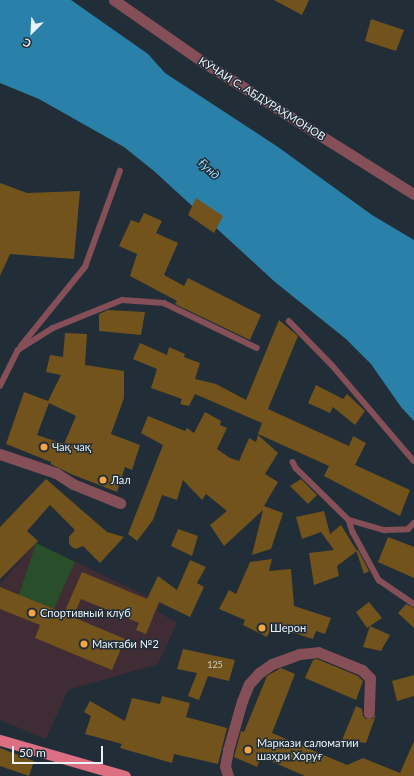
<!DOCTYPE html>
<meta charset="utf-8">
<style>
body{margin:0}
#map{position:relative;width:414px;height:776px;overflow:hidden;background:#212d37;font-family:Lato,sans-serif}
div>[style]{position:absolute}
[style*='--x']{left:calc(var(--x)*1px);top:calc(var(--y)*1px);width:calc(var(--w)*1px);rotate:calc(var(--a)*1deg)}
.education>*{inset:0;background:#3f2c34}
.green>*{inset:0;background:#294e2a}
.water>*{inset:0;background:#2981aa}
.building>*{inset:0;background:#72531c}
.service>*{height:5.5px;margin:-2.75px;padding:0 2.75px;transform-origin:2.75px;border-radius:2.75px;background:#854f57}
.minor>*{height:11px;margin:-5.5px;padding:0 5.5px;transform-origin:5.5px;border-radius:5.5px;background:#854f57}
.tertiary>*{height:11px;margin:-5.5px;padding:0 5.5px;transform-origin:5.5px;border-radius:5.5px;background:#854f57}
.primary>*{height:11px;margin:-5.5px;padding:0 5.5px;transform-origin:5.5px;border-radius:5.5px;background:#dd6f82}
.dots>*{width:11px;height:11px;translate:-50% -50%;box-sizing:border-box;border:2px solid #212d37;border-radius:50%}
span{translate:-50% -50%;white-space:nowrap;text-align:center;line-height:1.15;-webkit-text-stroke:3px #212d37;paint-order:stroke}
.number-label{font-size:9px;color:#cdcbc2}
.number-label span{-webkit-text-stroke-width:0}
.street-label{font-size:11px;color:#ebf3f9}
.poi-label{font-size:11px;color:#ebf3f9}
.left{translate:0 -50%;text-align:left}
.water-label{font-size:12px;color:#9ddbfe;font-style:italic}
.north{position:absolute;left:12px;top:12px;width:40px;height:40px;-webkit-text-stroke:3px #212d37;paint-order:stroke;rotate:204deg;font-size:11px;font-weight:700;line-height:16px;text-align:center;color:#ebf3f9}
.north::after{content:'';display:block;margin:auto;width:14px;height:18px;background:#ebf3f9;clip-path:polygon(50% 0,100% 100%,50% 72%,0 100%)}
.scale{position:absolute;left:12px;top:746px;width:91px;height:18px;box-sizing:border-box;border:2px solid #ebf3f9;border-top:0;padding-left:5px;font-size:12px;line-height:14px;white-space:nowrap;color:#ebf3f9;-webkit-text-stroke:3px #212d37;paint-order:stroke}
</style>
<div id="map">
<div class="education">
<div style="clip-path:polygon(36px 543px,161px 603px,157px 611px,177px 623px,158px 664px,68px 690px,46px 739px,0 720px,0 584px)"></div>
</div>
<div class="green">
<div style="clip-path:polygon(36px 543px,75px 562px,54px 609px,19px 595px)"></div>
</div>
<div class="water">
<div style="clip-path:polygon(0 0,71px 0,148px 54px,165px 73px,278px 147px,372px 215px,414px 240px,414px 421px,401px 407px,371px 364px,346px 339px,275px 282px,154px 171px,124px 147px,39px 99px,0 83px)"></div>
</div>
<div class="building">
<div style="clip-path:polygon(274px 0,309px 0,302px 15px)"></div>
<div style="clip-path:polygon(371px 19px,404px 30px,396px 51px,365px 41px)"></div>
<div style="clip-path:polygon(0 183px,27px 193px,80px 191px,74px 259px,10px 254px,0 276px)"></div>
<div style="clip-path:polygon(196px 198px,223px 216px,214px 233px,188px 215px)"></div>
<div style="clip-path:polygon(144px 213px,162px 221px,156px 233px,178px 243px,164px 275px,184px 286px,188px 278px,261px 315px,250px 340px,175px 304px,177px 301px,130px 276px,137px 254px,119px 246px,131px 220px,139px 223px)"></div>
<div style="clip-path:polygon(108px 310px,145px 312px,141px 335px,99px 331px,99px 314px)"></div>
<div style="clip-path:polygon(279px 320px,298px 336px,268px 409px,349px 446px,353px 436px,366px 443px,355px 465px,410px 490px,400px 516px,324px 476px,329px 466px,258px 434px,262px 423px,195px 394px,189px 406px,180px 404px,182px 399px,151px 388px,157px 369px,133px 359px,140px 343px,167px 355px,169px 347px,185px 354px,184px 357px,200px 363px,195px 379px,216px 384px,246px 400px)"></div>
<div style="clip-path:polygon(evenodd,65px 333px,87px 334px,85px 365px,124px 371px,124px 398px,111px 434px,140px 445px,132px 470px,125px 467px,117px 492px,71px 474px,51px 464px,51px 462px,6px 444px,24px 392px,48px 401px,61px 375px,46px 372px,50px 355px,63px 357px,65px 333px,49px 403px,76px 416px,64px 444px,37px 435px,49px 403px)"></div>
<div style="clip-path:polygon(316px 385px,343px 399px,347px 394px,365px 411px,355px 425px,333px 407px,330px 413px,308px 403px)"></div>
<div style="clip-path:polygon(205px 412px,221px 421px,220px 425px,227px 428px,217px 449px,230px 458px,239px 461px,249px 438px,256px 442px,258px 435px,278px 453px,265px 474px,278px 482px,264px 506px,283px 513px,271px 549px,252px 555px,263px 510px,224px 546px,210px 525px,227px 511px,206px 494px,202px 500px,183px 480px,177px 500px,162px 495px,153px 520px,137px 541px,128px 534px,163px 445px,141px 433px,148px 416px,185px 431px,187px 428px,194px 433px)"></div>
<div style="clip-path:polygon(46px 479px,107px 532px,124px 537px,100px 563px,83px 546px,76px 549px,72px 547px,69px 544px,69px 537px,75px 530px,50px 505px,27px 531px,38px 541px,0 579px,0 527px)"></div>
<div style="clip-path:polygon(301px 479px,317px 495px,308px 504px,290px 486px)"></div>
<div style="clip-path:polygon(324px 511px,330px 534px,341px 525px,357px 551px,337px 566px,339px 576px,314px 585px,309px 553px,334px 550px,321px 532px,302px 539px,296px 517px)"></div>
<div style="clip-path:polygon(178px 529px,198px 536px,192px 556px,171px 546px)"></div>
<div style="clip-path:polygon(388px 537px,414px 547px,414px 578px,378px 562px)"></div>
<div style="clip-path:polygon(356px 550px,358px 550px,369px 571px,364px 574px)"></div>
<div style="clip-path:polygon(272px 559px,269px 571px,291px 569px,294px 606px,331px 618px,325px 634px,316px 631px,313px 639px,272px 626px,267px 637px,243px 625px,245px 620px,219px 609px,229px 590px,236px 594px,250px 562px)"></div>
<div style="clip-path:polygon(190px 560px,206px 567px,197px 583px,204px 587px,190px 617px,159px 602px,146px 634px,136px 630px,139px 623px,81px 599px,73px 617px,125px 639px,112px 670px,35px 638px,40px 625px,0 609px,0 587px,64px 613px,82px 572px,147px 599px,158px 576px,177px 590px)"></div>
<div style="clip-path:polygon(369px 602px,382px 618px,367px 628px,356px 612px)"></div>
<div style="clip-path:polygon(406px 604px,414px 608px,414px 628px,398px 613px)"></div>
<div style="clip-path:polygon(370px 626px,390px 635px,381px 651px,363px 647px)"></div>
<div style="clip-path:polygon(183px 649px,235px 660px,229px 681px,208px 676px,199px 700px,188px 696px,197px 673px,177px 669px)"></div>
<div style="clip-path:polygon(317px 659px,358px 676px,363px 681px,356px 700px,305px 678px,313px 660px)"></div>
<div style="clip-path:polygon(281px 668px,295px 674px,272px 733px,347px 765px,363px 758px,400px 773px,414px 741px,414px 776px,305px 776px,261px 757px,257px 767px,234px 757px,241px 731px,244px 732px,267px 676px)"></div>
<div style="clip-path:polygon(414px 675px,414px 696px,397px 701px,392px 681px)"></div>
<div style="clip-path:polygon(162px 696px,190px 703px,186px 717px,227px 728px,218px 764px,174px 754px,172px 763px,120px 748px,122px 744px,85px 734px,91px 716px,84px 712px,90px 701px,125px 721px,132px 698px,160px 704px)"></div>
<div style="clip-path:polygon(356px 706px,362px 709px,363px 716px,366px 719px,372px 719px,376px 715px,366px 743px,342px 740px)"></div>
<div style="clip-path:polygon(0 748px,34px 761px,29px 776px,0 766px)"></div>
</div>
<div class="service">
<div style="--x:289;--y:321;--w:62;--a:45.7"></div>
<div style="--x:332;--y:365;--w:126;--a:49.5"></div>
<div style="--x:21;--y:346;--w:102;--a:-51"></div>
<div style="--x:85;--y:267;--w:102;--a:-70"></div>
<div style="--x:0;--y:386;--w:40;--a:-63.4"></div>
<div style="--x:18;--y:350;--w:41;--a:-32.2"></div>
<div style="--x:53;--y:328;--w:74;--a:-22.1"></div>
<div style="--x:122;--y:300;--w:42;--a:4.1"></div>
<div style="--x:164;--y:303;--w:103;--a:25.8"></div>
<div style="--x:293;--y:462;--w:7;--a:63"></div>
<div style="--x:296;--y:468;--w:74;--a:44.5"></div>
<div style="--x:349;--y:520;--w:37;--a:16"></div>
<div style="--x:385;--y:530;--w:23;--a:-2"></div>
<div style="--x:408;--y:529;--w:8;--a:-45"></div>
<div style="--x:349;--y:520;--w:13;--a:72"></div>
<div style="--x:353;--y:532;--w:55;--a:61.6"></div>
<div style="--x:379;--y:580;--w:42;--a:34.4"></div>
</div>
<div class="minor">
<div style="--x:0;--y:454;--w:59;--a:18.7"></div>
<div style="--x:56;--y:473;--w:20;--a:33"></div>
<div style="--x:73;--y:484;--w:51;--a:22"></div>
<div style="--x:228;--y:776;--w:10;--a:-107"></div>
<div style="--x:225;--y:766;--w:16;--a:-79"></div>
<div style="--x:228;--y:750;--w:51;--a:-74.1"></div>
<div style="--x:242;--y:701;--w:18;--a:-68"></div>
<div style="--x:249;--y:684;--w:15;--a:-48"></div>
<div style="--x:259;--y:673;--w:16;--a:-35"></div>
<div style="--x:272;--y:664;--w:30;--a:-20"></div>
<div style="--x:300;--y:654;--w:18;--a:-6"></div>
<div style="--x:318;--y:652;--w:48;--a:22.2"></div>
<div style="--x:362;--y:670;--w:11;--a:45"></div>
<div style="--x:370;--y:678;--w:35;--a:92"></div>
</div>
<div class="tertiary">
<div style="--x:114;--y:0;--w:105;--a:34.9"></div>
<div style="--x:200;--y:60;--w:252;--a:32.1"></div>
</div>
<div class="primary">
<div style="--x:0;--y:740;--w:130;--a:16.1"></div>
</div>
<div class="dots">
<div style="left:44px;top:447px;background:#f4a444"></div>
<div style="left:103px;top:480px;background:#f4a444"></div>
<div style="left:32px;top:613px;background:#f4a444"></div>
<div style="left:262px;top:628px;background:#f4a444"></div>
<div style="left:84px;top:644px;background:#f4a444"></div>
<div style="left:248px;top:750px;background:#f4a444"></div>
</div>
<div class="number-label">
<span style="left:215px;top:665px">125</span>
</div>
<div class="street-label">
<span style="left:262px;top:99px;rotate:32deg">КӮЧАИ С. АБДУРАҲМОНОВ</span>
</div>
<div class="poi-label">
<span class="left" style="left:52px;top:447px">Чақ чақ</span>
<span class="left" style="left:111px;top:480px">Лал</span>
<span class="left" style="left:40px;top:613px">Спортивный клуб</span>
<span class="left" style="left:270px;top:628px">Шерон</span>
<span class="left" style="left:92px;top:644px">Мактаби №2</span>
<span class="left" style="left:257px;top:750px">Маркази саломатии<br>шаҳри Хоруғ</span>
</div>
<div class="water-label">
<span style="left:209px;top:169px;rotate:43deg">Ғунд</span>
</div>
<div class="north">С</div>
<div class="scale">50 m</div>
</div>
